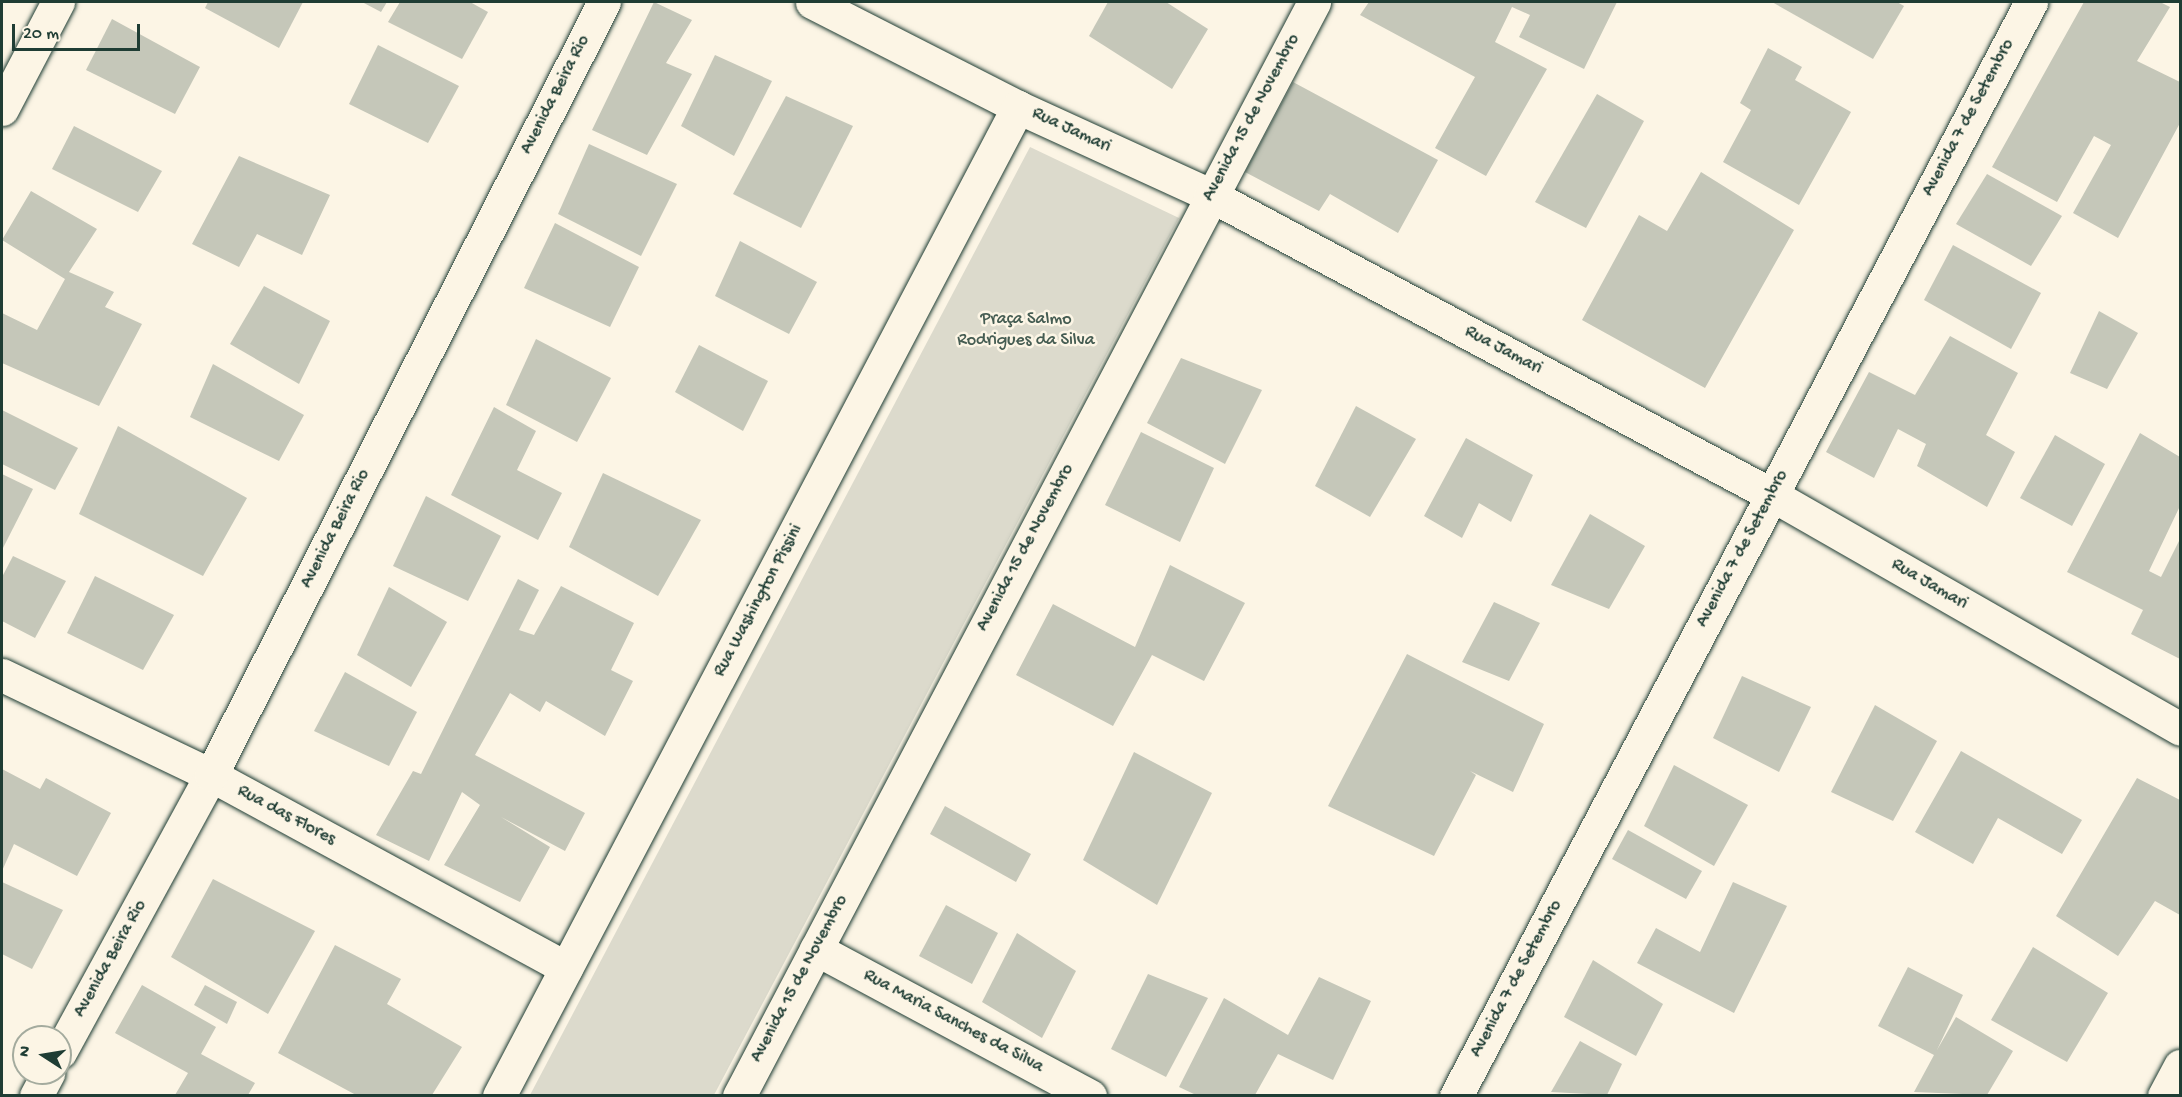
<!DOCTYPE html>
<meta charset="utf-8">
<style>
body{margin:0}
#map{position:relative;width:2182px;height:1097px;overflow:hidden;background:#fcf5e5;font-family:"Gochi Hand",sans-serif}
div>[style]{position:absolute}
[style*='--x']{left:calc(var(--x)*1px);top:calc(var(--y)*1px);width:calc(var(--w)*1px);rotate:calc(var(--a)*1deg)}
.green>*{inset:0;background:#dcdacc}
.building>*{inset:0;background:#c5c7b9}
.roads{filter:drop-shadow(0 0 2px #1f3d34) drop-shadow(0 0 2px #1f3d34)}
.minor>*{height:33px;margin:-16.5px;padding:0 16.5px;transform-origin:16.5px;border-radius:16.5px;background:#fcf5e5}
span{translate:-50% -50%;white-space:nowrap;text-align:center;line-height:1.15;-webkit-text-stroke:5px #fcf5e5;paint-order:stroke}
.street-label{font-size:18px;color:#1f3d34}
.park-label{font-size:18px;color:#455c52}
.frame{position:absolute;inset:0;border:3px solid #1f3d34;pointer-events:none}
.north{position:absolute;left:12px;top:1025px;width:60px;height:60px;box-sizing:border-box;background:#fcf5e5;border:2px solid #a4ab9e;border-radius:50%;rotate:282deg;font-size:16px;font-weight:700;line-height:24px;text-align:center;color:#1f3d34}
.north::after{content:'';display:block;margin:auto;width:21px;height:27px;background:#1f3d34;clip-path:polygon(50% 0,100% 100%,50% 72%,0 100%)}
.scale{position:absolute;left:12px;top:24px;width:128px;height:27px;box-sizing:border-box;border:3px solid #1f3d34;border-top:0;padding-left:8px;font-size:18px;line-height:21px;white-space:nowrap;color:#1f3d34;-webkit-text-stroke:4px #fcf5e5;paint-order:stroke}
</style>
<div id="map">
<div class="green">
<div style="clip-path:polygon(1030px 147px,1179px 218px,714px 1095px,530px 1095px)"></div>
</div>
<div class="building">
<div style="clip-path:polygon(208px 2px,303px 2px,279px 48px,205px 8px)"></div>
<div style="clip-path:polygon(362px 2px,387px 2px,381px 12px)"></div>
<div style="clip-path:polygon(400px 2px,470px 2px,488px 12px,462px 59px,388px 22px)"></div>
<div style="clip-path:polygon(654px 2px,692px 20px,666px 63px,692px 74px,647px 155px,592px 130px)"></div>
<div style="clip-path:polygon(1108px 2px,1166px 2px,1208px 29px,1172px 89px,1089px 36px)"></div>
<div style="clip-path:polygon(1369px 2px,1617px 2px,1584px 69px,1519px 37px,1530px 15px,1512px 7px,1495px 42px,1547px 69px,1486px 176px,1435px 148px,1475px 77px,1360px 15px)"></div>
<div style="clip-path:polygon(1772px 2px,1897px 2px,1904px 6px,1873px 59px)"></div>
<div style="clip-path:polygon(2084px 2px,2160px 2px,2170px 7px,2137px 61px,2180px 82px,2180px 123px,2118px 238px,2073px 213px,2111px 145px,2094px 136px,2057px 202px,1992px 167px)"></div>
<div style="clip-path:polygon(112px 19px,200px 67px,175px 114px,86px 70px)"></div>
<div style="clip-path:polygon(378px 45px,459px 86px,428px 143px,349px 104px)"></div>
<div style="clip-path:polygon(1768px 48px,1802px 67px,1795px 80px,1851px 112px,1799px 205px,1723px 162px,1751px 110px,1740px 103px)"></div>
<div style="clip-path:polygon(715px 55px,772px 81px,734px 156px,681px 126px)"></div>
<div style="clip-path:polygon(1293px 82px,1438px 160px,1398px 233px,1330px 194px,1319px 211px,1245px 172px)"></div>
<div style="clip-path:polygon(1597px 94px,1644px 121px,1586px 228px,1535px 202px)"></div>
<div style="clip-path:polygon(786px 96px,853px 126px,801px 228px,733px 194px)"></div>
<div style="clip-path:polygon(74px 126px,162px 171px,138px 212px,52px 169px)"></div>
<div style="clip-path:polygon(589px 144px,677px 184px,641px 256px,558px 214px)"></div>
<div style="clip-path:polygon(239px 156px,330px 195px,302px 255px,257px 234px,239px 267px,192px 244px)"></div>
<div style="clip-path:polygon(1701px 172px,1794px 230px,1705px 388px,1582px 320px,1639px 215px,1667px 231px)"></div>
<div style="clip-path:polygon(1987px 174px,2062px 216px,2031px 266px,1956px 224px)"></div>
<div style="clip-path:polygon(31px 191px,97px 229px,69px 272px,114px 292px,105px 307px,142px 324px,99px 406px,2px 363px,2px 313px,37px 330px,65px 279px,2px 240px)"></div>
<div style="clip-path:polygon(555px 223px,639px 267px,610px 327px,524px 288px)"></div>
<div style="clip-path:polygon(740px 241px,817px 282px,789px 334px,715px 296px)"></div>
<div style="clip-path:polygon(1953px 245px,2041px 293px,2011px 349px,1924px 300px)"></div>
<div style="clip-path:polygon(264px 286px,330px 321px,299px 384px,230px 344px)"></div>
<div style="clip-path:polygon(2099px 311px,2138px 333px,2107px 389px,2070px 373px)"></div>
<div style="clip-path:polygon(1950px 336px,2018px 373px,1986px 435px,2015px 452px,1987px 507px,1917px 466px,1926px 444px,1898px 429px,1874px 478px,1826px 452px,1869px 372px,1915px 395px)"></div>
<div style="clip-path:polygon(536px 339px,611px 378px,577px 442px,506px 405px)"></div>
<div style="clip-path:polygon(699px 345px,768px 381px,743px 431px,675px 392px)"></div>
<div style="clip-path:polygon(1181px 358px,1262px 390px,1225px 464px,1147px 423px)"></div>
<div style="clip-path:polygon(213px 364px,304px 415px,279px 461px,190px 417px)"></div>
<div style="clip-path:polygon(1356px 406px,1416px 439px,1370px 517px,1315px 486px)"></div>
<div style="clip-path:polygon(494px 407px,536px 431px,517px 470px,562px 493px,538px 540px,451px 495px)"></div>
<div style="clip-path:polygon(2px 410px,78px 448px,55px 490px,2px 464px)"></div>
<div style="clip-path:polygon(118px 426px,247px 498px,203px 576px,79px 514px)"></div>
<div style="clip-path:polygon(1141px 432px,1214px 468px,1180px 542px,1105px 505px)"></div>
<div style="clip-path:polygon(2140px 433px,2180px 457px,2180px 506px,2149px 571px,2161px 577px,2180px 539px,2180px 659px,2131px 634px,2143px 610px,2067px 572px)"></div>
<div style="clip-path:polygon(2055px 435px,2105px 464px,2072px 526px,2020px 498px)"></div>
<div style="clip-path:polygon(1466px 438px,1533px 475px,1511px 522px,1479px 503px,1462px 538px,1424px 516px)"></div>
<div style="clip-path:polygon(603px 473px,701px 520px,658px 596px,569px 547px)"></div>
<div style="clip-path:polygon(2px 474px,33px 489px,3px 548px,2px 547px)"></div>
<div style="clip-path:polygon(426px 496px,501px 536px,468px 601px,393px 566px)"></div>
<div style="clip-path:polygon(1590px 514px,1645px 546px,1609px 609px,1551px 585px)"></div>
<div style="clip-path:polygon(13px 556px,66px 581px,35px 638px,2px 621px,2px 577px)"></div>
<div style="clip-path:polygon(1170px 565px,1245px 603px,1204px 681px,1152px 655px,1113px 726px,1016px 675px,1053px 604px,1135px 647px)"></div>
<div style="clip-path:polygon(95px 576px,174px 615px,143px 670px,67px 633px)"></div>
<div style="clip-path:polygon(518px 579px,539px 590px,519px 630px,534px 635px,561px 586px,634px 623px,611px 670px,633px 681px,605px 736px,546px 701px,540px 712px,510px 693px,475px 755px,585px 813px,565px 851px,501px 817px,550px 847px,520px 902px,444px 865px,480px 805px,462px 792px,429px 861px,376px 835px,413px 771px,421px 774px)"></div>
<div style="clip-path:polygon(389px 587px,447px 622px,411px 687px,357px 655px)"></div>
<div style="clip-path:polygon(1494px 602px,1540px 623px,1509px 681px,1462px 662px)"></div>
<div style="clip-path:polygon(1407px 654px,1544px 724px,1513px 792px,1470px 771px,1476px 775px,1434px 856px,1328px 806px)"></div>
<div style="clip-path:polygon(345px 672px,417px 712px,389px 766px,314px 731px)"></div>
<div style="clip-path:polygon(1742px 676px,1811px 707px,1779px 772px,1713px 738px)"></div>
<div style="clip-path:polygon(1875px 705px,1937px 741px,1893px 821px,1831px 792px)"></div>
<div style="clip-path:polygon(1961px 751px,2082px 820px,2062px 854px,1998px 818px,1973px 864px,1915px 832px)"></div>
<div style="clip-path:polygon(1134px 752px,1212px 793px,1157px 905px,1083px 860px)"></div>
<div style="clip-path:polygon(1674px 765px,1748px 805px,1714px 866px,1644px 826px)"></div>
<div style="clip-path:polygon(2px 769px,40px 789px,46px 778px,111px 813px,77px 876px,14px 844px,2px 871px)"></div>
<div style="clip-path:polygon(2137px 778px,2180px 800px,2180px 915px,2155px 901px,2118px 956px,2056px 916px)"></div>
<div style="clip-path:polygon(945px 806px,1031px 854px,1016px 882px,930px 834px)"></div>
<div style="clip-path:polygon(1628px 830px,1702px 871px,1686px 899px,1612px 859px)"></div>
<div style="clip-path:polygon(213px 879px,315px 931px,268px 1014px,171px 957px)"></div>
<div style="clip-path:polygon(2px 882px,63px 910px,32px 969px,2px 954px)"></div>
<div style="clip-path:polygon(1733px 882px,1787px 906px,1734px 1013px,1637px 963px,1656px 928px,1700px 952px)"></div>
<div style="clip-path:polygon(946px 905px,998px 933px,972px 984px,919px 956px)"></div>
<div style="clip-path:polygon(1017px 933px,1076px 971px,1042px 1038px,982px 1002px)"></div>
<div style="clip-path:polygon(335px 945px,401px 979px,387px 1004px,462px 1047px,432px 1095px,356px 1095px,278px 1053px)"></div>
<div style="clip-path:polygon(2033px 947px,2108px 993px,2067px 1062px,1991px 1020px)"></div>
<div style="clip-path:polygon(1593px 960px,1663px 1004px,1636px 1056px,1564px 1017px)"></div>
<div style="clip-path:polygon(1908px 967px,1963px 995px,1937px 1050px,1956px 1017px,2013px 1051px,1987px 1095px,1914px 1092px,1934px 1055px,1878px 1026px)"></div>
<div style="clip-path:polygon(1148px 974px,1208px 998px,1166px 1077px,1111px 1049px)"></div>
<div style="clip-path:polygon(1319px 977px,1371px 1001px,1333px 1080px,1278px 1054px,1255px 1095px,1196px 1095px,1179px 1087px,1224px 998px,1288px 1035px)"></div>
<div style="clip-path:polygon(142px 985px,216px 1027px,201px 1054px,255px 1083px,248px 1095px,175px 1095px,188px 1073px,115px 1033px)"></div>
<div style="clip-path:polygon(205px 985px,237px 1002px,227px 1024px,194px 1005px)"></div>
<div style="clip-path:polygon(1580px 1041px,1622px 1064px,1607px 1095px,1551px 1092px)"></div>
</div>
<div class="roads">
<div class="minor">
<div style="--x:812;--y:2;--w:231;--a:27"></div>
<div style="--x:1018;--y:107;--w:211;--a:24.6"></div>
<div style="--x:1210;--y:195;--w:637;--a:28.09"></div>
<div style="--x:1772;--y:495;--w:470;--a:29.8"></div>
<div style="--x:2;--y:109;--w:121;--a:-62.4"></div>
<div style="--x:2;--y:675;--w:232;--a:25.6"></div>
<div style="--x:211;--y:775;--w:404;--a:28.5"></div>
<div style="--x:816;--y:949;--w:311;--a:28.2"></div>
<div style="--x:60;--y:1052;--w:315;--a:-61.4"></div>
<div style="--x:211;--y:775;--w:867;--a:-63.05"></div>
<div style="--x:36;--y:1096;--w:26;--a:-62"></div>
<div style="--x:499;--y:1096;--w:1117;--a:-62.31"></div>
<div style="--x:739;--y:1096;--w:1236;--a:-62.27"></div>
<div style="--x:1456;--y:1096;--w:1236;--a:-62.27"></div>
<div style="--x:2164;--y:1096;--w:34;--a:-62"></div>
</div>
</div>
<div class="street-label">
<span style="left:556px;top:95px;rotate:-63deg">Avenida Beira Rio</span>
<span style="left:1252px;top:118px;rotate:-62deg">Avenida 15 de Novembro</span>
<span style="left:1969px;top:118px;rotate:-62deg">Avenida 7 de Setembro</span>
<span style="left:1071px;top:131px;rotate:25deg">Rua Jamari</span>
<span style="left:1503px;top:351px;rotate:28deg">Rua Jamari</span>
<span style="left:336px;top:529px;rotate:-63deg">Avenida Beira Rio</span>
<span style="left:1026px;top:548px;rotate:-62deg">Avenida 15 de Novembro</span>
<span style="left:1743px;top:549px;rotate:-62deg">Avenida 7 de Setembro</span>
<span style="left:1929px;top:585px;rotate:30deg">Rua Jamari</span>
<span style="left:759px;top:601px;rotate:-62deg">Rua Washington Pissini</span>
<span style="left:286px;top:816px;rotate:28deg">Rua das Flores</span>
<span style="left:111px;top:959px;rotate:-61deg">Avenida Beira Rio</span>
<span style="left:800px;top:979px;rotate:-62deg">Avenida 15 de Novembro</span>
<span style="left:1517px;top:979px;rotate:-62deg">Avenida 7 de Setembro</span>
<span style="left:953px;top:1022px;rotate:28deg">Rua Maria Sanches da Silva</span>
</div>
<div class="park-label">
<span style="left:1026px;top:331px">Praça Salmo<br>Rodrigues da Silva</span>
</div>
<div class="frame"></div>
<div class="north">N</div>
<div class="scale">20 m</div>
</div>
